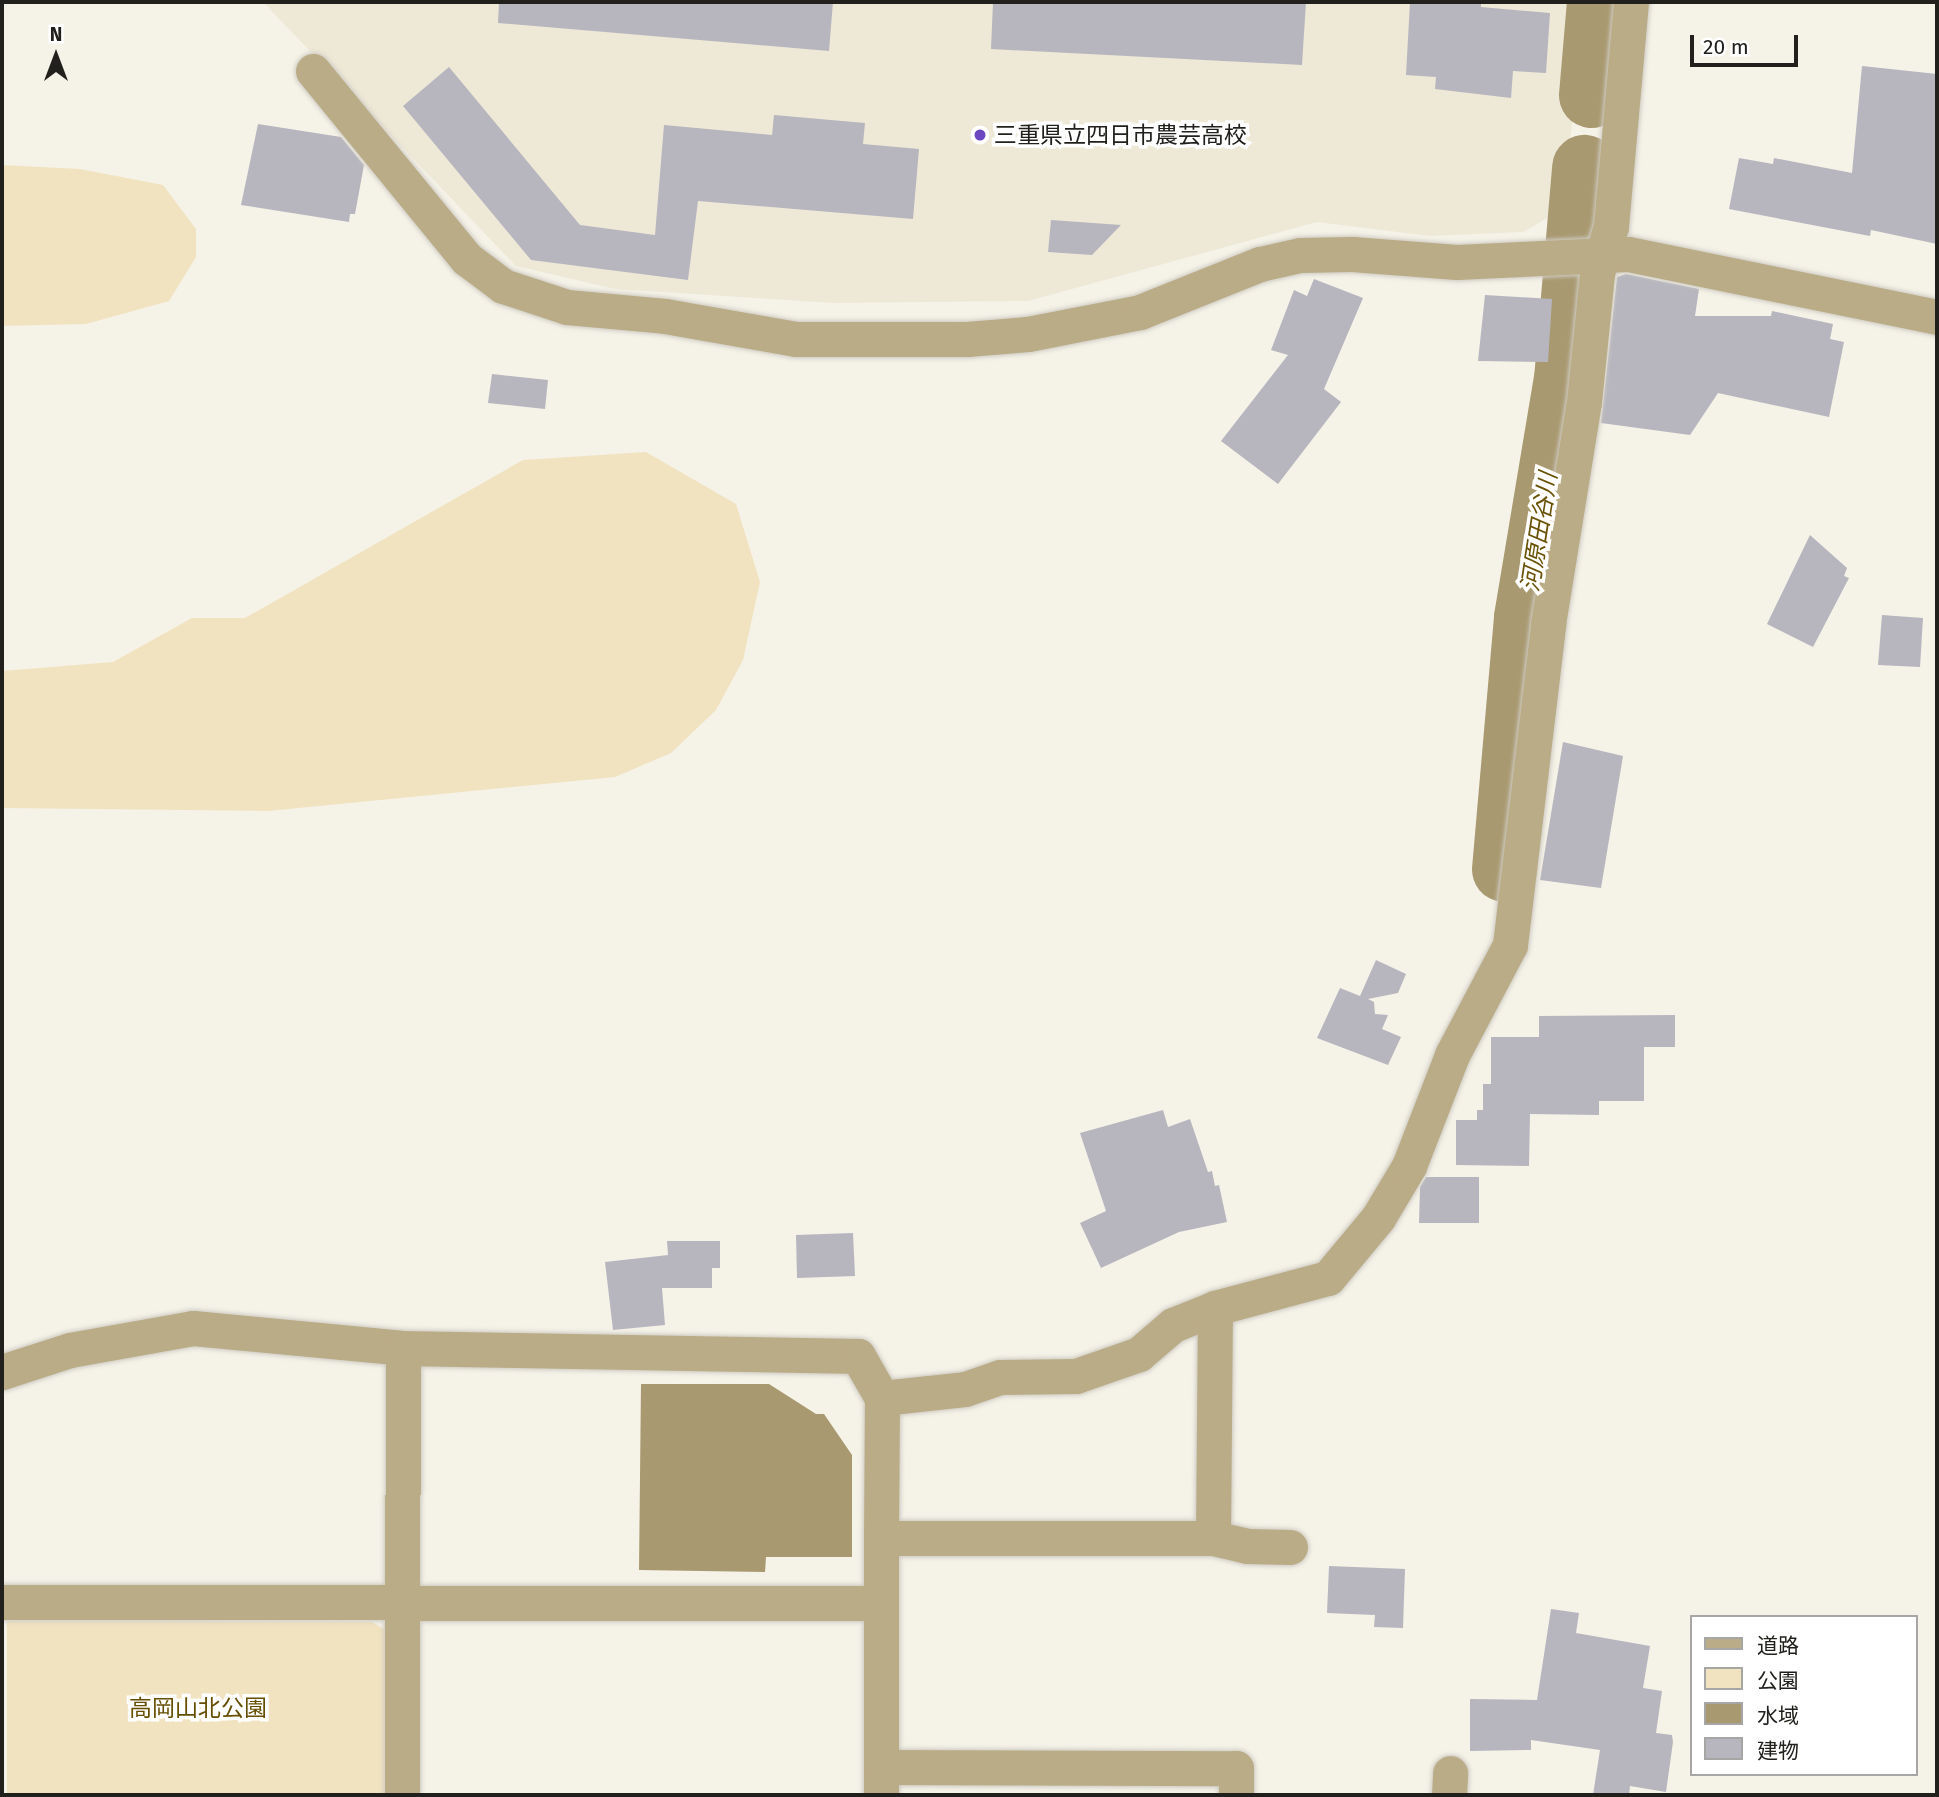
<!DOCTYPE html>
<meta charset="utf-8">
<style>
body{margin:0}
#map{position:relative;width:1939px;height:1797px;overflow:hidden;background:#f5f2e8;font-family:"Fira Sans","Noto Sans JP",sans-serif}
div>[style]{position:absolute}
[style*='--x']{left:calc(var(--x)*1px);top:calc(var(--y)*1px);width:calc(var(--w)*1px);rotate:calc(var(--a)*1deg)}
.built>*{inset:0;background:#eee8d7}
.green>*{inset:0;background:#f1e3c0}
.water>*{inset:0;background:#a99970}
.river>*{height:65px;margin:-32.5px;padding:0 32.5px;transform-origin:32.5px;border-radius:32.5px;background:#a99970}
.building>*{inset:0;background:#b7b6bf}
.roads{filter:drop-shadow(0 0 2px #cfccc3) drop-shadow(0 0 2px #cfccc3)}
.minor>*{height:35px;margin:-17.5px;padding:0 17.5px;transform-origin:17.5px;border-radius:17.5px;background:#baac86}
.dots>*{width:19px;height:19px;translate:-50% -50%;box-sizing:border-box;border:4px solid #fff;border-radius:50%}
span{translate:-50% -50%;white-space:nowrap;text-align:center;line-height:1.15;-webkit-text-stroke:7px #fff;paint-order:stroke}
.poi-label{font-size:23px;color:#21201d}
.left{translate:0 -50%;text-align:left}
.park-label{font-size:23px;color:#654e00}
.water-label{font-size:24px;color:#695206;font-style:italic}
.frame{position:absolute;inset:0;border:4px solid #21201d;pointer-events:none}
.legend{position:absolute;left:1690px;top:1615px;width:228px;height:161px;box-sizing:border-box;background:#fff;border:2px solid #a6a6a5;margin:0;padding:9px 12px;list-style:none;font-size:21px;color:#21201d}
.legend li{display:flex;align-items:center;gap:14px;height:35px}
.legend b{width:35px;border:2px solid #a6a6a5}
.north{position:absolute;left:21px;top:21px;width:70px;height:70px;-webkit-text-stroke:5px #fff;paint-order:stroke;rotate:0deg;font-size:19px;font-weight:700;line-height:28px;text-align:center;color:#21201d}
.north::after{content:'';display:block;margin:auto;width:24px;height:32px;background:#21201d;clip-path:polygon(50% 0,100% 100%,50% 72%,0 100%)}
.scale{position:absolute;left:1690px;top:35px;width:108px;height:32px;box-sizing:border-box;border:4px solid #21201d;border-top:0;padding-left:9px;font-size:21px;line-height:24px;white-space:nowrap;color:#21201d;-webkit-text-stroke:5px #fff;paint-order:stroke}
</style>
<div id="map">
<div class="built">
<div style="clip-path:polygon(263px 2px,1585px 2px,1563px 209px,1523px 232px,1430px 236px,1317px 222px,1028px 301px,833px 303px,615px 289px,516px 266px)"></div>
</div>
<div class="green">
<div style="clip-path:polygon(2px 165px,80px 169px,163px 185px,196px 229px,196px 257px,169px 301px,86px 324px,2px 326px)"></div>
<div style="clip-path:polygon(646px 452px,736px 504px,760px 582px,743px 660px,716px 710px,671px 753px,615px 777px,268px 811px,2px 808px,2px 671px,113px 662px,192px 618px,245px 618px,523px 460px)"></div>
<div style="clip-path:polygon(7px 1621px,372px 1622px,389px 1632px,387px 1795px,7px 1795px)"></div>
</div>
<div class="water">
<div style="clip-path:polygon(641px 1384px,769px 1384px,816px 1414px,824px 1414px,852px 1455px,852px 1557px,766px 1557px,765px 1572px,639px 1570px)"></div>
</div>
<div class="river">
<div style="--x:1591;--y:95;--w:93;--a:-85.1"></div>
<div style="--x:1504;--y:869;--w:253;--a:-85"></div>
<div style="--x:1526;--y:617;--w:241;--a:-80.5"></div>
<div style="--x:1566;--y:379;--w:213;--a:-85.1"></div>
</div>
<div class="building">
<div style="clip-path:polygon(499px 2px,833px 2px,829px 51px,498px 23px)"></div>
<div style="clip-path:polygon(993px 2px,1306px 2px,1302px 65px,991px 49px)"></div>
<div style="clip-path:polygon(1410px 2px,1481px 2px,1481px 7px,1550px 13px,1546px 73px,1513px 71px,1511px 98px,1435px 89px,1436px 77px,1406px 75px)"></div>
<div style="clip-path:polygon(1862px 66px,1937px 74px,1937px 244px,1871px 230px,1870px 236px,1729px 209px,1739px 158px,1773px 164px,1774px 158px,1852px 173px)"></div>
<div style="clip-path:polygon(449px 67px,580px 225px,655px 235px,664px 125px,772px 135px,774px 115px,865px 123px,863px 144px,919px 149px,913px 219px,698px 201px,688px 280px,531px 260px,403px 106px)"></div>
<div style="clip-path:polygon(258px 124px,341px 137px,364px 165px,355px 214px,350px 214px,349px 222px,241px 205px)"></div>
<div style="clip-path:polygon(1051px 220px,1121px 225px,1092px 255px,1048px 252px)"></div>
<div style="clip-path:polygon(1626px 274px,1699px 289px,1695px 316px,1771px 316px,1772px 311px,1833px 324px,1830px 339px,1844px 342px,1829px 417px,1718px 393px,1690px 435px,1601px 423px,1617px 277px)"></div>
<div style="clip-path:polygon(1314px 279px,1363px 298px,1324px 389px,1341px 402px,1278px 484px,1221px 441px,1288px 355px,1271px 350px,1294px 290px,1307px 296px)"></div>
<div style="clip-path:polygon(1485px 295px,1552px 299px,1548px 362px,1478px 361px)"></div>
<div style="clip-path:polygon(492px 374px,548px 380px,545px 409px,488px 403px)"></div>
<div style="clip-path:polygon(1810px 535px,1847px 568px,1844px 576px,1849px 578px,1813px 647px,1767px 624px)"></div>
<div style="clip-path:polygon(1882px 615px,1923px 618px,1920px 667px,1878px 665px)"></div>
<div style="clip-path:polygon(1563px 742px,1623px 756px,1601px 888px,1540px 880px)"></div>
<div style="clip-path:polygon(1376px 960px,1406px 974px,1398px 993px,1368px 999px,1374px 1002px,1375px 1014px,1388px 1015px,1382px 1029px,1401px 1037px,1388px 1065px,1317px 1038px,1340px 988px,1360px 996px)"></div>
<div style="clip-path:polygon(1675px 1015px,1675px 1047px,1644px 1047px,1644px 1101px,1599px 1101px,1599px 1115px,1530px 1114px,1529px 1166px,1456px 1165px,1456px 1120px,1477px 1120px,1477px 1110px,1483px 1110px,1483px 1084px,1491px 1084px,1491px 1037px,1539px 1037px,1539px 1016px)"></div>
<div style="clip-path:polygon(1163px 1110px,1168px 1127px,1190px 1119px,1208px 1172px,1212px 1171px,1215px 1186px,1219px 1185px,1227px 1222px,1179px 1232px,1101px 1268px,1080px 1223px,1106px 1211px,1080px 1133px)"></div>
<div style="clip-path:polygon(1426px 1177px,1479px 1177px,1479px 1223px,1419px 1223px,1420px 1187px)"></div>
<div style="clip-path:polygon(853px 1233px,855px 1276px,797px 1278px,796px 1235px)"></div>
<div style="clip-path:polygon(667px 1241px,720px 1241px,720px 1268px,712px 1268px,712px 1288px,662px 1288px,665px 1325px,613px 1330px,605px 1262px,668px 1255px)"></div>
<div style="clip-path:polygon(1329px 1566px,1405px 1569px,1403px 1628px,1374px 1627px,1375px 1615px,1327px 1613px)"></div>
<div style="clip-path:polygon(1551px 1609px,1579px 1613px,1576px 1633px,1650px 1646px,1643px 1688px,1662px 1691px,1656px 1733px,1672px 1735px,1673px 1742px,1666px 1792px,1630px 1786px,1629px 1795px,1593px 1795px,1600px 1750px,1531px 1740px,1531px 1750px,1470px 1751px,1470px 1699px,1537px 1700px)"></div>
</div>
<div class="roads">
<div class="minor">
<div style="--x:313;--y:71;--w:243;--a:50.7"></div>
<div style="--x:467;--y:259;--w:45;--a:36.9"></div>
<div style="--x:503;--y:286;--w:67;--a:18.2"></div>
<div style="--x:567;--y:307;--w:98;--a:5.2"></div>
<div style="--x:665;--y:316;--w:133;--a:10"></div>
<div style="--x:796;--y:339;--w:171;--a:0"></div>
<div style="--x:967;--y:339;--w:61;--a:-4.7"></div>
<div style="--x:1028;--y:334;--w:114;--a:-11.1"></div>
<div style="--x:1140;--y:312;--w:129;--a:-21.8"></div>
<div style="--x:1260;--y:264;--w:41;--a:-12.7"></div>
<div style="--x:1300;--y:255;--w:52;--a:-1.1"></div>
<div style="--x:1352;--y:254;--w:105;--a:4.4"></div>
<div style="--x:1457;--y:262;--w:171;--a:-2.7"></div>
<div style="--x:1628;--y:254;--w:315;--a:11.5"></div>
<div style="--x:1215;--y:1308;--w:117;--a:-14.9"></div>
<div style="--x:1328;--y:1278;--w:78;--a:-50.2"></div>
<div style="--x:1378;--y:1218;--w:61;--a:-59.2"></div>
<div style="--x:1409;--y:1166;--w:119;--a:-68.8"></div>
<div style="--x:1452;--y:1055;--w:124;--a:-62.2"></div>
<div style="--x:1510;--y:945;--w:323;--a:-83.2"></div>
<div style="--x:1548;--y:624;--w:225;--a:-80.8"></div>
<div style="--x:1584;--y:402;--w:130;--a:-84.2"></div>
<div style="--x:1597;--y:273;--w:49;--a:-73.4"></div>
<div style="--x:1611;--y:226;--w:225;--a:-84.9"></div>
<div style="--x:2;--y:1372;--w:71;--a:-17.9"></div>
<div style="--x:70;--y:1350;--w:125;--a:-10.1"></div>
<div style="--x:193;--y:1328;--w:211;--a:5.4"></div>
<div style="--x:403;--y:1348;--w:455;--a:1"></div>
<div style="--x:858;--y:1356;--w:48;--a:60.3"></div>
<div style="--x:882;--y:1398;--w:140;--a:90.4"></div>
<div style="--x:882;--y:1398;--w:83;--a:-6.2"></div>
<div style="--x:965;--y:1389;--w:37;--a:-19"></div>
<div style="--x:1000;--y:1377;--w:76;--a:-0.8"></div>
<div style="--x:1076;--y:1376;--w:67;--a:-19.2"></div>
<div style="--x:1139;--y:1354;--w:45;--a:-40.5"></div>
<div style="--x:1173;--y:1325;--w:45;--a:-22"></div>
<div style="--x:1215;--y:1308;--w:230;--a:90.5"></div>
<div style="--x:2;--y:1602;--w:879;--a:0.07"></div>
<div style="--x:881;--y:1603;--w:192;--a:90"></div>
<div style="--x:881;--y:1603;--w:65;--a:-90"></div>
<div style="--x:881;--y:1538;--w:332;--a:0"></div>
<div style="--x:1213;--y:1538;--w:35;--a:13"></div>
<div style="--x:1247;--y:1546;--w:43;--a:1.3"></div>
<div style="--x:882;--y:1767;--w:354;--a:0.2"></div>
<div style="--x:1236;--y:1768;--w:27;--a:90"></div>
<div style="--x:402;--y:1795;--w:447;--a:-89.9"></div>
<div style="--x:1449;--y:1795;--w:22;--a:-87"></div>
</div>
</div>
<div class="dots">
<div style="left:980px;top:135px;background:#6b48c1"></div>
</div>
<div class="poi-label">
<span class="left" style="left:994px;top:135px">三重県立四日市農芸高校</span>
</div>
<div class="park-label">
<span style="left:198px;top:1708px">高岡山北公園</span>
</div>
<div class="water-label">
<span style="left:1540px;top:532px;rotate:-81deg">河原田谷川</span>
</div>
<div class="frame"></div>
<ul class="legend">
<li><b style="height:9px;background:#baac86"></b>道路</li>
<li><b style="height:19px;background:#f1e3c0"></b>公園</li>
<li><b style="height:19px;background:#a99970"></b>水域</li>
<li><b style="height:19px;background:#b7b6bf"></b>建物</li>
</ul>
<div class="north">N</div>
<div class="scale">20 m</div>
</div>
